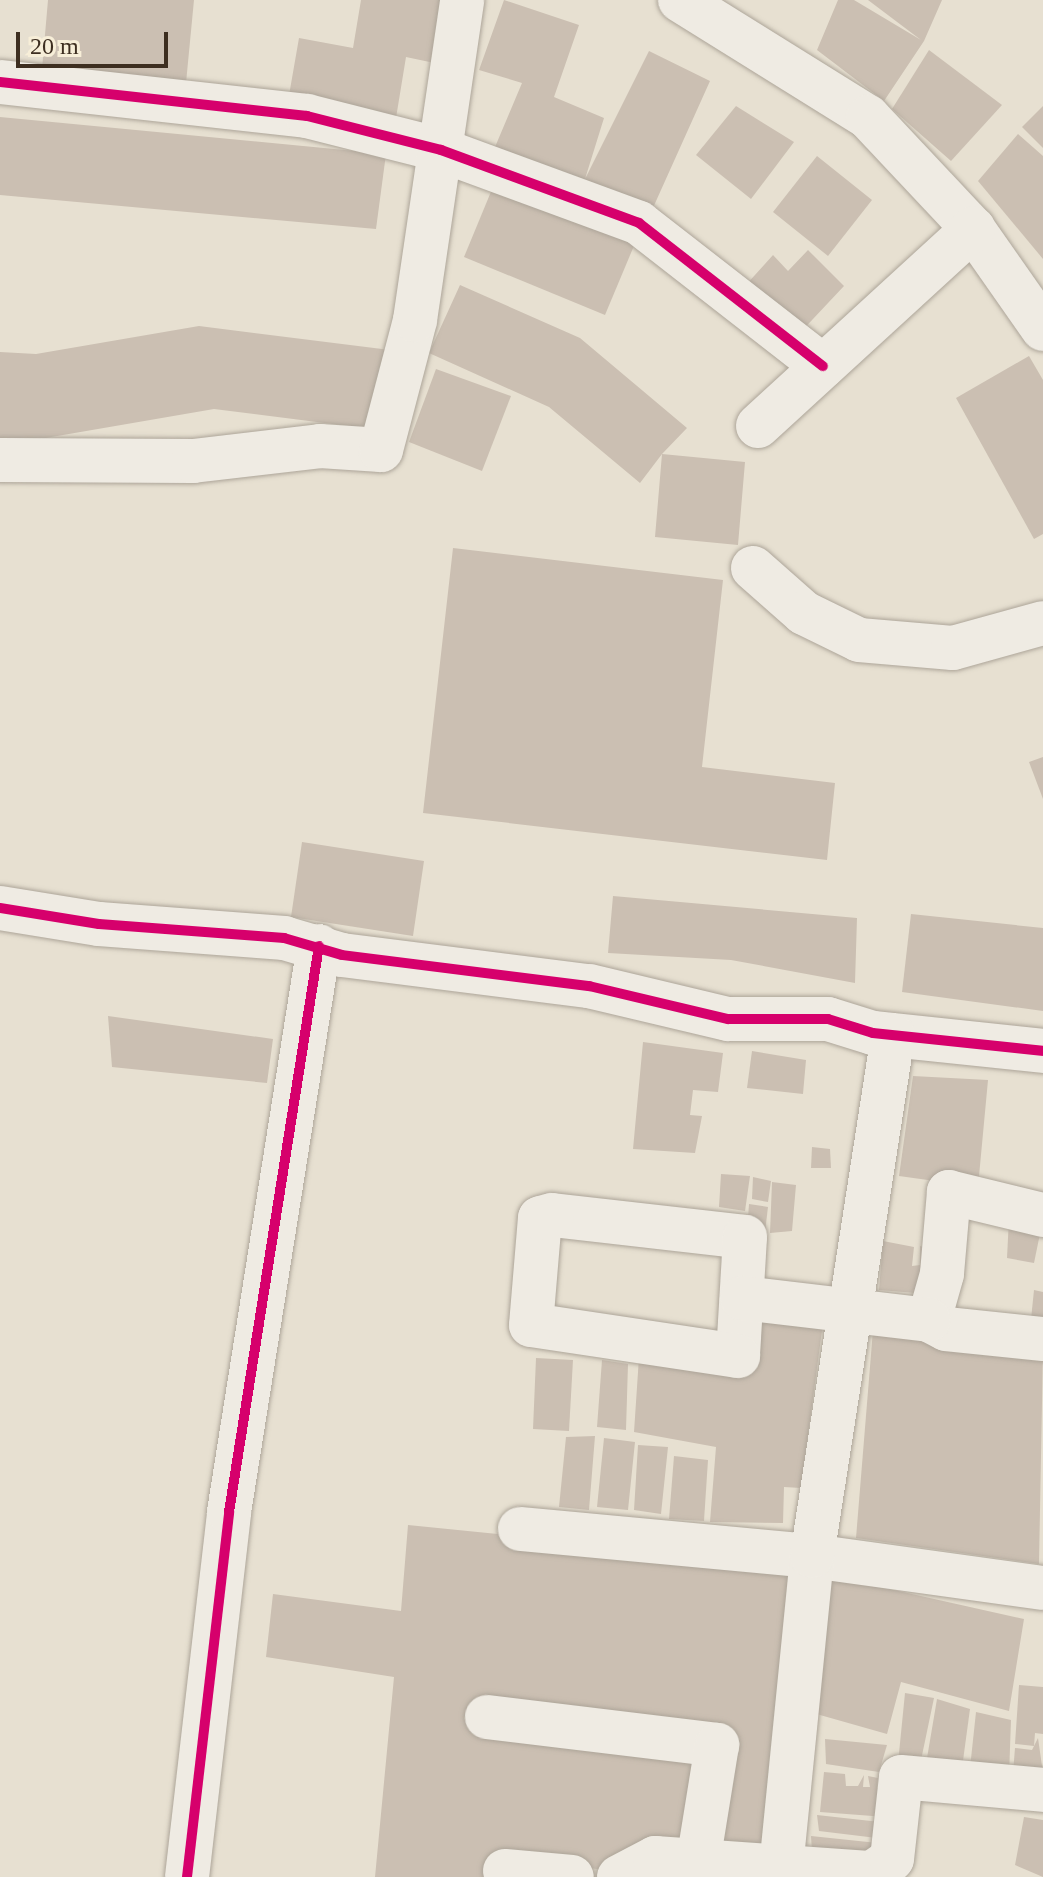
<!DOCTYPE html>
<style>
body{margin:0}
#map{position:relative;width:1043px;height:1877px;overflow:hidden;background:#e7e0d1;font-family:Georgia,serif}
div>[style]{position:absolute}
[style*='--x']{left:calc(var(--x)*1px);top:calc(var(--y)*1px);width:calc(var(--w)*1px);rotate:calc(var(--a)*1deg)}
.building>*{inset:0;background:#cbbfb2}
.roads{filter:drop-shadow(0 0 2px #ada599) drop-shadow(0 0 2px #ada599)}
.street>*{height:44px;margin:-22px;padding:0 22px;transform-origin:22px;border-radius:22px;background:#efebe3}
.cycleway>*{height:10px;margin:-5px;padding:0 5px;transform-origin:5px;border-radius:5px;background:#d6006c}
span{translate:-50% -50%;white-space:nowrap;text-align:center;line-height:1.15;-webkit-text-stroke:8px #f7eed8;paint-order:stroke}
.scale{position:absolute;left:16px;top:32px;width:152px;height:36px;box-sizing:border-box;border:4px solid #3d2e20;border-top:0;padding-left:10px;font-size:24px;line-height:28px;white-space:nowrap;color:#3d2e20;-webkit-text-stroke:6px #f7eed8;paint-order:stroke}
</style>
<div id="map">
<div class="building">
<div style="clip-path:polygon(48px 0,194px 0,186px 83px,42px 69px)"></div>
<div style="clip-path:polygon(361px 0,450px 0,439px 64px,406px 57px,396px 118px,288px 101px,299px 38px,353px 48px)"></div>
<div style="clip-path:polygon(504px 0,579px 25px,554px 97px,604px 118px,585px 179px,649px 51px,710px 81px,652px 210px,495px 147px,522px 83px,479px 70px)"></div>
<div style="clip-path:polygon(838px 0,854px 0,921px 40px,868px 0,942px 0,924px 41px,884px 101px,817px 50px)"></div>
<div style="clip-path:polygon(929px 50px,1002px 105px,951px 161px,892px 109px)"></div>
<div style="clip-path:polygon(736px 106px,794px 142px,751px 199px,696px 155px)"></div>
<div style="clip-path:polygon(1043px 106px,1043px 148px,1022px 127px)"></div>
<div style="clip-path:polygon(0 117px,386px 154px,376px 229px,0 195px)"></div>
<div style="clip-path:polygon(1018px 134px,1043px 156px,1043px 259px,978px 181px)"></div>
<div style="clip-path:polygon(817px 156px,872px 200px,828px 256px,773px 212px)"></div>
<div style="clip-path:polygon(495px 182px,636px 241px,605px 315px,464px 257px)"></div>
<div style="clip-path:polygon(808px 250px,844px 286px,797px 336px,745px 286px,773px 255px,788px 271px)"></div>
<div style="clip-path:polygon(460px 285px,580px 338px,687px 428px,662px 454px,745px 462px,738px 545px,655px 537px,662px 454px,640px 483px,549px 407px,429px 353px)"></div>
<div style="clip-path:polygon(199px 326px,390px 350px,372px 429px,214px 409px,34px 440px,0 438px,0 352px,36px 354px)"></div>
<div style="clip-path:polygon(1029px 356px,1043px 380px,1043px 534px,1034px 539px,956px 398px)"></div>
<div style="clip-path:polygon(436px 369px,511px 396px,482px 471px,409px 442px)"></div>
<div style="clip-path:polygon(453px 548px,723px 580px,702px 767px,835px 783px,827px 860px,423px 813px)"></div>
<div style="clip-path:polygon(1043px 757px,1043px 799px,1029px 762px)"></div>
<div style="clip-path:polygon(302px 842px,424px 861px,413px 936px,291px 917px)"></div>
<div style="clip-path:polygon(613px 896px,857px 918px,855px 983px,731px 960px,608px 953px)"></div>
<div style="clip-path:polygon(911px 914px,1043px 928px,1043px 1011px,902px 992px)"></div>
<div style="clip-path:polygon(108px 1016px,273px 1039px,267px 1083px,112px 1067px)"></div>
<div style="clip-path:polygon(643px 1042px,723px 1053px,718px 1092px,693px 1090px,690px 1115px,702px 1116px,695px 1153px,633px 1149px)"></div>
<div style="clip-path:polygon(752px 1051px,806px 1060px,803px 1094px,747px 1088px)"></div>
<div style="clip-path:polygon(913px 1076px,988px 1080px,978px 1187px,899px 1176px)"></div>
<div style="clip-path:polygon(812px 1147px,830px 1149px,831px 1168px,811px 1168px)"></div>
<div style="clip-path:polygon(721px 1174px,750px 1176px,745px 1211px,719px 1207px)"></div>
<div style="clip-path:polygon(753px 1177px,771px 1181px,768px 1202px,752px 1199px)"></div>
<div style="clip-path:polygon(772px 1182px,796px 1185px,792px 1231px,770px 1233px)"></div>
<div style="clip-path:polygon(749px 1204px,768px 1207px,765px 1232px,747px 1232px)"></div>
<div style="clip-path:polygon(1009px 1218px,1043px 1219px,1034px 1263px,1007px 1258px)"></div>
<div style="clip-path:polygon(883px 1241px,914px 1247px,912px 1266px,920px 1265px,920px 1246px,938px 1250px,928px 1294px,879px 1290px)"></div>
<div style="clip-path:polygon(1034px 1290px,1043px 1292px,1043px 1331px,1030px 1329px)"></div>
<div style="clip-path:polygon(753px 1309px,823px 1323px,801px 1488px,784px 1487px,783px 1523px,710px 1522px,716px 1447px,634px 1432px,639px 1357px,744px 1374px)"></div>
<div style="clip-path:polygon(873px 1330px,1043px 1349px,1039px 1564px,856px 1538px)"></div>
<div style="clip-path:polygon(536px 1358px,573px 1360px,569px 1431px,533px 1429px)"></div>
<div style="clip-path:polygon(602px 1360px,628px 1364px,626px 1430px,597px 1427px)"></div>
<div style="clip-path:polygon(595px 1436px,589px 1510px,559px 1507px,566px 1437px)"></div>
<div style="clip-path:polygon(604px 1438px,635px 1442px,628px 1510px,597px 1507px)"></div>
<div style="clip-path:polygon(638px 1445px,668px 1447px,661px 1514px,634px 1510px)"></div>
<div style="clip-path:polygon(674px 1456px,708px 1460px,704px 1521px,669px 1519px)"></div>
<div style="clip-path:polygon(408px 1525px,803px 1565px,775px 1861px,707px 1857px,709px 1752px,693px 1855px,611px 1871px,498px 1855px,494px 1877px,375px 1877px,394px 1677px,266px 1657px,273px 1594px,401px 1611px)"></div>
<div style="clip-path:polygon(827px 1575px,1024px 1619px,1009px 1711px,901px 1682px,887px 1734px,813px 1713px)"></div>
<div style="clip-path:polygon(1019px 1685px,1043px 1687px,1043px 1734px,1035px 1733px,1034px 1746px,1015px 1744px)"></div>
<div style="clip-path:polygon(905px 1693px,934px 1698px,920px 1765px,898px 1763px)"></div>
<div style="clip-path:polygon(937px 1699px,970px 1709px,962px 1768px,926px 1764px)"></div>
<div style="clip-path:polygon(976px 1712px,1011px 1720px,1009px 1776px,970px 1768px)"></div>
<div style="clip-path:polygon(1038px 1738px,1043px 1773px,1013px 1773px,1015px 1748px,1032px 1750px)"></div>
<div style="clip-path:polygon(825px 1739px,887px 1745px,879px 1772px,826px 1764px)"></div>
<div style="clip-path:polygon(824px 1772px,845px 1774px,846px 1786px,858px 1786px,864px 1775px,863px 1787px,870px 1787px,868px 1776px,878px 1778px,877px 1788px,891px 1791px,886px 1817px,820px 1812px)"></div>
<div style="clip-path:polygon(817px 1815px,889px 1823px,885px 1839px,819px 1831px)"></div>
<div style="clip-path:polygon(1024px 1817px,1043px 1820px,1043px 1877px,1015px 1865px)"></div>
<div style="clip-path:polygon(811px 1836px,887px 1844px,869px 1859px,812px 1852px)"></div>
</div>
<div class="roads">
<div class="street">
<div style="--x:680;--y:0;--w:221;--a:31.9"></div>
<div style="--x:868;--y:117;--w:154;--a:46.8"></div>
<div style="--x:973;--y:229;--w:122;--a:55"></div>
<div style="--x:0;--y:82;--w:309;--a:6.3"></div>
<div style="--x:307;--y:116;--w:138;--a:14.2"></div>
<div style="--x:441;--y:150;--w:211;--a:20.2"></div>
<div style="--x:639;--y:223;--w:233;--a:37.9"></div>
<div style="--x:758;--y:426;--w:292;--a:-42.5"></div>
<div style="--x:0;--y:460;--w:193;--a:0.3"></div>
<div style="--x:193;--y:461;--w:128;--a:-6.7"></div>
<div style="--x:320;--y:446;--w:61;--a:3.8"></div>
<div style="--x:381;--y:450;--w:134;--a:-75.3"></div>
<div style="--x:415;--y:320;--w:323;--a:-81.6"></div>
<div style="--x:753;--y:568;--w:68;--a:41.4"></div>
<div style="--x:804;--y:613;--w:61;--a:26.1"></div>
<div style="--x:859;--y:640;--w:94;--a:4.9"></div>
<div style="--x:953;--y:648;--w:93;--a:-15.5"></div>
<div style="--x:0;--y:908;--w:100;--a:9.2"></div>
<div style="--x:99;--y:924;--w:186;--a:4.3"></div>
<div style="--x:284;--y:938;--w:60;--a:16.3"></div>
<div style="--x:342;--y:955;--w:249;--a:7.2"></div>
<div style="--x:589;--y:986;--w:143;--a:13.4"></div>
<div style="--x:728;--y:1019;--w:100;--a:0"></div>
<div style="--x:828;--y:1019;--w:47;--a:17.3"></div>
<div style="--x:873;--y:1033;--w:171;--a:6"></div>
<div style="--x:552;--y:1215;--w:194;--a:6.5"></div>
<div style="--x:745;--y:1237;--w:119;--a:93.4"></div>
<div style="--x:738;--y:1356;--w:209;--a:-171.5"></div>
<div style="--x:531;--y:1325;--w:107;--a:-85.2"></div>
<div style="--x:540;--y:1218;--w:12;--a:-14"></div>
<div style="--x:1043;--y:1215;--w:97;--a:-166.3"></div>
<div style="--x:949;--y:1192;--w:82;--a:94.9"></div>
<div style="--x:942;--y:1274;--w:48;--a:105.8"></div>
<div style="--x:929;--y:1320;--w:19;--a:28"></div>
<div style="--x:946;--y:1329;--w:98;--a:5.9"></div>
<div style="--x:742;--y:1298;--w:188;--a:6.7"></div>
<div style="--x:520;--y:1529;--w:293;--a:5.3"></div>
<div style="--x:812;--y:1556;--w:233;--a:7.9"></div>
<div style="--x:487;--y:1717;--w:232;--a:6.9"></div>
<div style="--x:717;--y:1745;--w:119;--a:99.2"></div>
<div style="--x:781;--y:1868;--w:314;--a:-84.3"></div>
<div style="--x:812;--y:1556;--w:527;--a:-81.16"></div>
<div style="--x:505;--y:1871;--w:67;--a:5.1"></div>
<div style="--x:187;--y:1877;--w:367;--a:-83.4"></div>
<div style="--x:229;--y:1512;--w:573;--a:-80.97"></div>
<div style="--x:619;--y:1877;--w:41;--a:-27.8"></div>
<div style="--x:655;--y:1858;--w:218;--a:4"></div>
<div style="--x:872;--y:1873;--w:24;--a:-35"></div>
<div style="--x:892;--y:1859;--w:82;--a:-83.7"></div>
<div style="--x:901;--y:1777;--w:143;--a:5.2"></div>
</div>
</div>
<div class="cycleway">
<div style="--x:0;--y:82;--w:309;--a:6.3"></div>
<div style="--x:307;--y:116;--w:138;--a:14.2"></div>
<div style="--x:441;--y:150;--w:211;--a:20.2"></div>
<div style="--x:639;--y:223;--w:233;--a:37.9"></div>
<div style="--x:0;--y:908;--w:100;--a:9.2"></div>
<div style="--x:99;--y:924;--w:186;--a:4.3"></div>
<div style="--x:284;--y:938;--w:60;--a:16.3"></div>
<div style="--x:342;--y:955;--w:249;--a:7.2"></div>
<div style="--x:589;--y:986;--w:143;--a:13.4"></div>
<div style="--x:728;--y:1019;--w:100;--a:0"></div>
<div style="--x:828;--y:1019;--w:47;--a:17.3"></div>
<div style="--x:873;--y:1033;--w:171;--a:6"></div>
<div style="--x:187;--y:1877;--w:367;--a:-83.4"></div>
<div style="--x:229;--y:1512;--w:573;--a:-80.97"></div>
</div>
<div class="scale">20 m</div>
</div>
